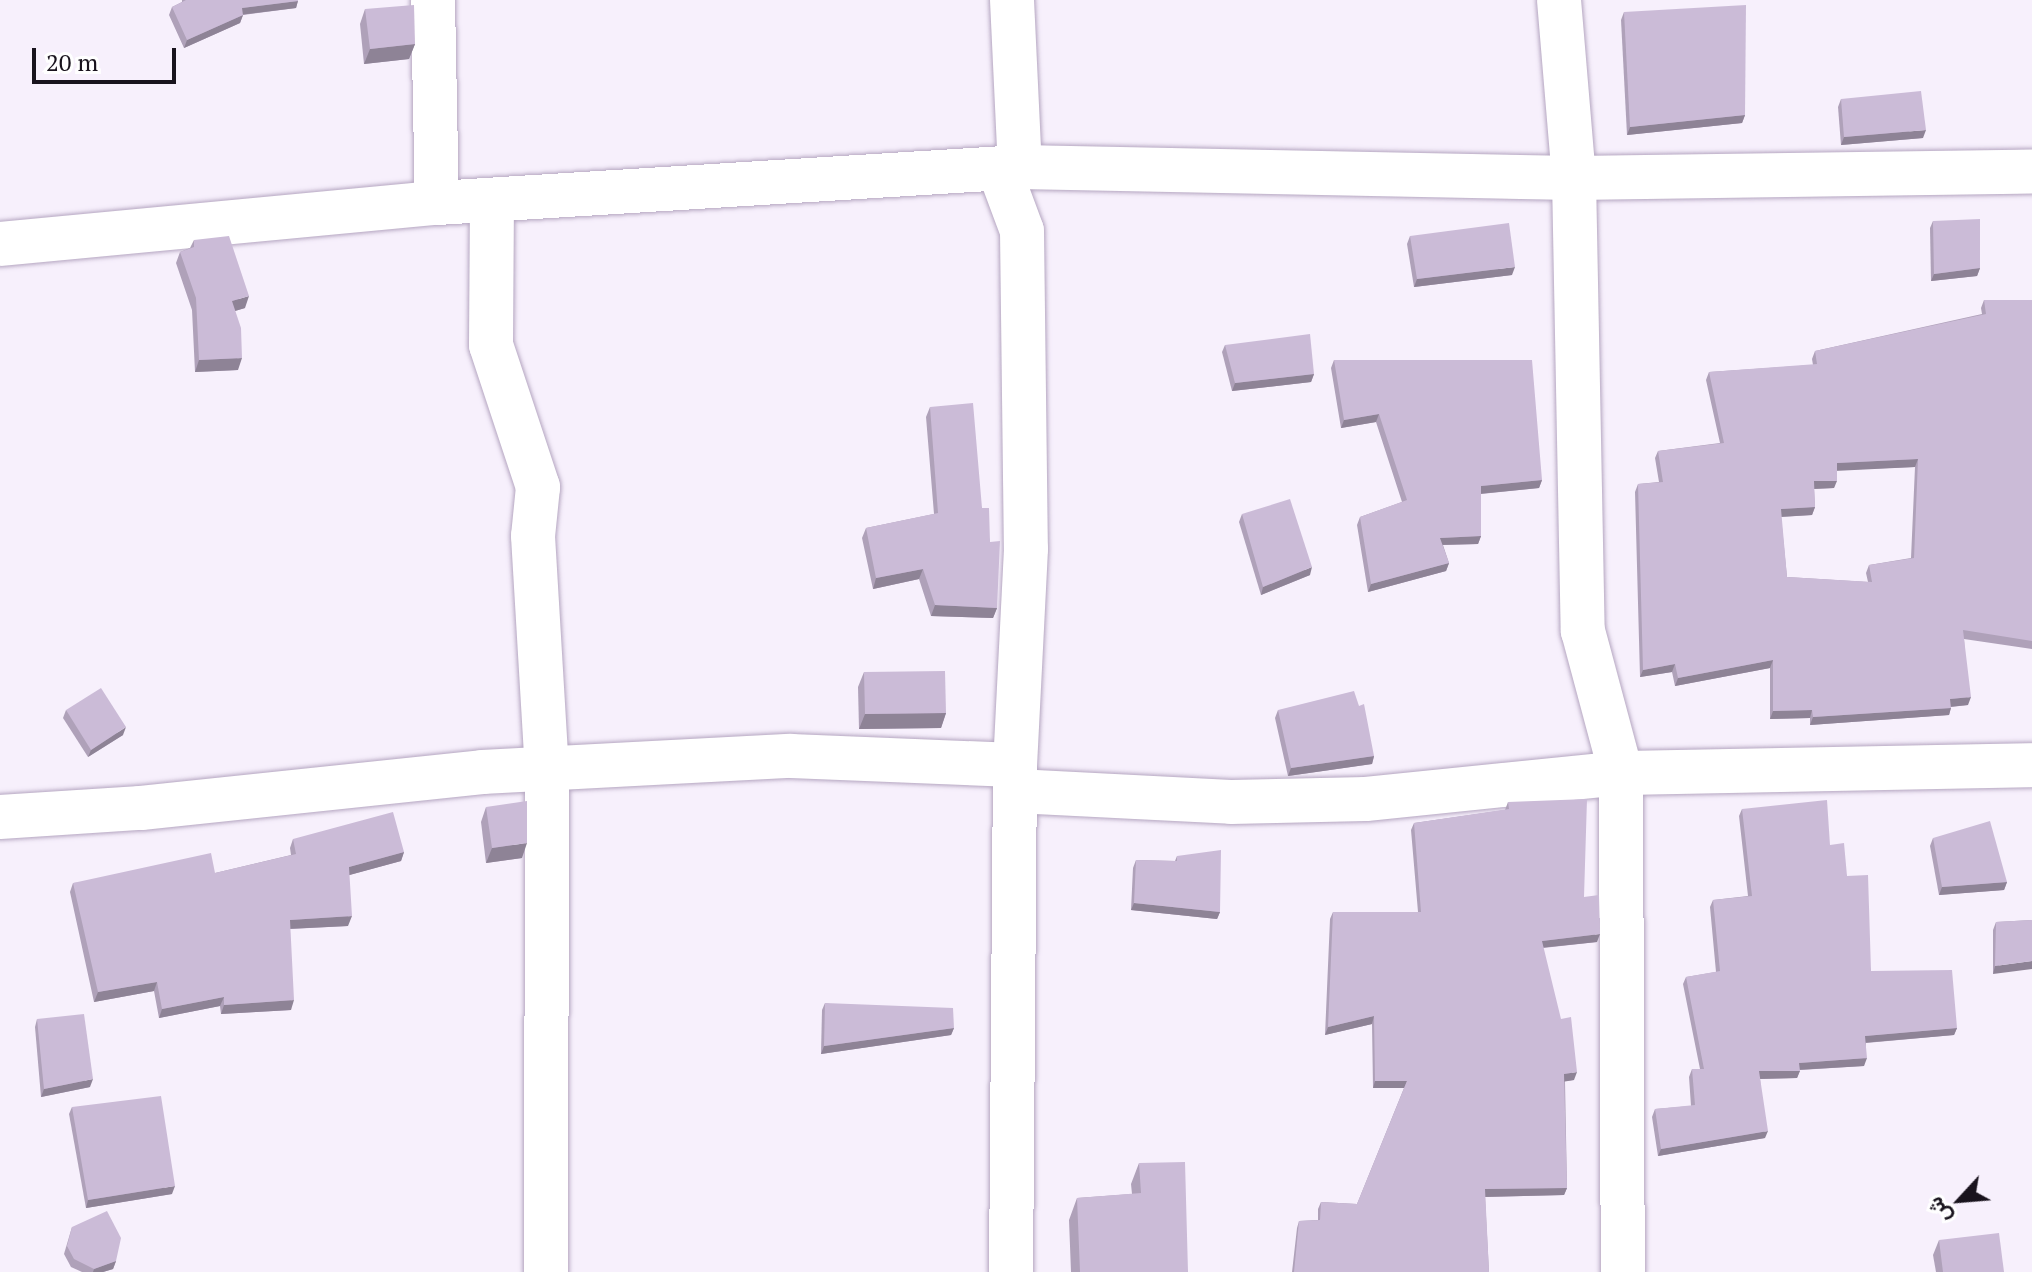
<!DOCTYPE html>
<meta charset="utf-8">
<style>
body{margin:0}
#map{position:relative;width:2032px;height:1272px;overflow:hidden;background:#f7f0fc;font-family:"PT Serif",Vazirmatn,serif}
div>[style]{position:absolute}
[style*='--x']{left:calc(var(--x)*1px);top:calc(var(--y)*1px);width:calc(var(--w)*1px);rotate:calc(var(--a)*1deg)}
.roads{filter:drop-shadow(0 0 2px #b5a6c1) drop-shadow(0 0 2px #b5a6c1)}
.minor>*{height:44px;margin:-22px;padding:0 22px;transform-origin:22px;border-radius:22px;background:#fff}
.wall>*{inset:0;background:#afa1b9}
.shaded-wall>*{inset:0;background:#8e8396}
.building>*{inset:0;background:#cbbbd7}
span{translate:-50% -50%;white-space:nowrap;text-align:center;line-height:1.15;-webkit-text-stroke:6px #fff;paint-order:stroke}
.north{position:absolute;left:1920px;top:1160px;width:80px;height:80px;-webkit-text-stroke:6px #fff;paint-order:stroke;rotate:244deg;font-size:22px;font-weight:700;line-height:32px;text-align:center;color:#19131d}
.north::after{content:'';display:block;margin:auto;width:28px;height:36px;background:#19131d;clip-path:polygon(50% 0,100% 100%,50% 72%,0 100%)}
.scale{position:absolute;left:32px;top:48px;width:144px;height:36px;box-sizing:border-box;border:4px solid #19131d;border-top:0;padding-left:10px;font-size:24px;line-height:28px;white-space:nowrap;color:#19131d;-webkit-text-stroke:6px #fff;paint-order:stroke}
</style>
<div id="map">
<div class="roads">
<div class="minor">
<div style="--x:433;--y:0;--w:203;--a:88.9"></div>
<div style="--x:1012;--y:0;--w:167;--a:87.3"></div>
<div style="--x:1559;--y:0;--w:179;--a:85.2"></div>
<div style="--x:1574;--y:178;--w:453;--a:88.9"></div>
<div style="--x:1583;--y:631;--w:147;--a:75"></div>
<div style="--x:1621;--y:773;--w:499;--a:89.8"></div>
<div style="--x:999;--y:169;--w:66;--a:69.6"></div>
<div style="--x:1022;--y:231;--w:318;--a:89.3"></div>
<div style="--x:1026;--y:549;--w:216;--a:92.9"></div>
<div style="--x:1015;--y:765;--w:507;--a:90.45"></div>
<div style="--x:492;--y:200;--w:145;--a:90.4"></div>
<div style="--x:491;--y:345;--w:150;--a:71.7"></div>
<div style="--x:538;--y:487;--w:49;--a:95.8"></div>
<div style="--x:533;--y:536;--w:233;--a:86.6"></div>
<div style="--x:547;--y:769;--w:503;--a:90.11"></div>
<div style="--x:0;--y:244;--w:439;--a:-5.4"></div>
<div style="--x:437;--y:203;--w:584;--a:-3.53"></div>
<div style="--x:1020;--y:167;--w:554;--a:1.14"></div>
<div style="--x:1574;--y:178;--w:458;--a:-0.8"></div>
<div style="--x:1016;--y:791;--w:215;--a:2.9"></div>
<div style="--x:1231;--y:802;--w:135;--a:-1.3"></div>
<div style="--x:1366;--y:799;--w:256;--a:-5.8"></div>
<div style="--x:1621;--y:773;--w:411;--a:-1.1"></div>
<div style="--x:0;--y:817;--w:141;--a:-3.7"></div>
<div style="--x:141;--y:808;--w:343;--a:-6"></div>
<div style="--x:482;--y:772;--w:309;--a:-3"></div>
<div style="--x:791;--y:756;--w:224;--a:2.3"></div>
</div>
</div>
<div class="wall">
<div style="clip-path:polygon(182px 0,298px 0,296px 8px,243px 15px,240px 23px,184px 48px,169px 15px,172px 7px,182px 2px)"></div>
<div style="clip-path:polygon(365px 9px,415px 44px,409px 59px,364px 64px,360px 24px)"></div>
<div style="clip-path:polygon(1624px 12px,1745px 115px,1742px 123px,1627px 135px,1621px 20px)"></div>
<div style="clip-path:polygon(1841px 99px,1923px 138px,1841px 145px,1838px 107px)"></div>
<div style="clip-path:polygon(1933px 221px,1980px 268px,1977px 276px,1931px 281px,1930px 228px)"></div>
<div style="clip-path:polygon(1410px 236px,1512px 275px,1414px 287px,1407px 244px)"></div>
<div style="clip-path:polygon(194px 240px,245px 308px,235px 311px,238px 370px,195px 372px,192px 310px,176px 263px,180px 252px,190px 248px)"></div>
<div style="clip-path:polygon(evenodd,1984px 300px,2032px 300px,2032px 649px,1964px 639px,1968px 705px,1951px 707px,1949px 715px,1810px 725px,1810px 718px,1770px 719px,1770px 668px,1675px 686px,1672px 672px,1640px 677px,1635px 492px,1638px 484px,1659px 482px,1655px 458px,1658px 451px,1720px 443px,1706px 380px,1709px 372px,1813px 365px,1812px 359px,1815px 351px,1982px 314px,1981px 308px,1984px 300px,1915px 467px,1911px 558px,1869px 565px,1866px 573px,1868px 582px,1787px 577px,1781px 517px,1812px 515px,1815px 507px,1814px 489px,1834px 488px,1837px 470px,1915px 467px)"></div>
<div style="clip-path:polygon(1225px 345px,1314px 374px,1311px 382px,1232px 391px,1222px 352px)"></div>
<div style="clip-path:polygon(1334px 360px,1542px 480px,1539px 488px,1481px 494px,1481px 536px,1478px 544px,1443px 545px,1449px 563px,1446px 571px,1368px 592px,1357px 525px,1360px 517px,1402px 502px,1376px 422px,1341px 428px,1331px 368px)"></div>
<div style="clip-path:polygon(930px 407px,982px 508px,990px 542px,997px 608px,993px 618px,931px 616px,919px 579px,873px 589px,862px 538px,866px 528px,934px 514px,926px 417px)"></div>
<div style="clip-path:polygon(1242px 514px,1310px 575px,1261px 595px,1239px 522px)"></div>
<div style="clip-path:polygon(864px 672px,946px 713px,941px 728px,859px 729px,858px 687px)"></div>
<div style="clip-path:polygon(66px 710px,123px 735px,88px 757px,63px 718px)"></div>
<div style="clip-path:polygon(1278px 710px,1374px 756px,1372px 764px,1288px 776px,1275px 718px)"></div>
<div style="clip-path:polygon(1508px 802px,1584px 897px,1597px 942px,1543px 948px,1574px 1080px,1565px 1081px,1567px 1188px,1564px 1195px,1485px 1197px,1489px 1272px,1292px 1272px,1297px 1228px,1299px 1221px,1318px 1220px,1318px 1209px,1321px 1202px,1357px 1204px,1404px 1088px,1373px 1088px,1372px 1024px,1325px 1035px,1330px 919px,1333px 912px,1418px 912px,1411px 830px,1414px 823px,1505px 810px)"></div>
<div style="clip-path:polygon(486px 807px,522px 858px,486px 863px,481px 822px)"></div>
<div style="clip-path:polygon(1742px 809px,1830px 845px,1847px 876px,1871px 971px,1957px 1028px,1954px 1035px,1866px 1043px,1864px 1066px,1800px 1070px,1797px 1078px,1760px 1079px,1765px 1138px,1658px 1156px,1652px 1117px,1655px 1109px,1691px 1106px,1689px 1077px,1692px 1069px,1700px 1069px,1683px 984px,1686px 977px,1716px 972px,1710px 907px,1713px 900px,1748px 896px,1739px 816px)"></div>
<div style="clip-path:polygon(1933px 838px,2007px 882px,2004px 890px,1939px 895px,1930px 846px)"></div>
<div style="clip-path:polygon(293px 839px,404px 852px,401px 861px,349px 875px,348px 926px,290px 929px,291px 1010px,221px 1014px,220px 1006px,159px 1018px,154px 991px,94px 1002px,70px 892px,73px 883px,215px 873px,291px 855px,290px 848px)"></div>
<div style="clip-path:polygon(1177px 856px,1220px 912px,1217px 919px,1131px 910px,1133px 868px,1136px 860px,1175px 861px)"></div>
<div style="clip-path:polygon(2032px 920px,1993px 974px,1993px 930px,1996px 922px)"></div>
<div style="clip-path:polygon(825px 1003px,954px 1028px,951px 1035px,821px 1054px,822px 1010px)"></div>
<div style="clip-path:polygon(37px 1019px,90px 1087px,41px 1097px,35px 1027px)"></div>
<div style="clip-path:polygon(72px 1107px,172px 1194px,86px 1208px,69px 1114px)"></div>
<div style="clip-path:polygon(1139px 1163px,1188px 1272px,1071px 1272px,1069px 1220px,1077px 1198px,1132px 1194px,1131px 1184px)"></div>
<div style="clip-path:polygon(72px 1227px,116px 1261px,113px 1269px,103px 1272px,82px 1272px,71px 1267px,64px 1254px)"></div>
<div style="clip-path:polygon(1939px 1240px,2004px 1272px,1936px 1272px,1933px 1255px)"></div>
</div>
<div class="shaded-wall">
<div style="clip-path:polygon(298px 1px,296px 8px,239px 15px,242px 8px)"></div>
<div style="clip-path:polygon(243px 15px,240px 23px,184px 48px,187px 40px)"></div>
<div style="clip-path:polygon(415px 44px,409px 59px,364px 64px,370px 49px)"></div>
<div style="clip-path:polygon(1745px 115px,1742px 123px,1627px 135px,1630px 127px)"></div>
<div style="clip-path:polygon(1926px 130px,1923px 138px,1841px 145px,1844px 137px)"></div>
<div style="clip-path:polygon(1515px 267px,1512px 275px,1414px 287px,1417px 279px)"></div>
<div style="clip-path:polygon(1980px 268px,1977px 276px,1931px 281px,1934px 274px)"></div>
<div style="clip-path:polygon(249px 296px,245px 308px,228px 313px,232px 301px)"></div>
<div style="clip-path:polygon(242px 358px,238px 370px,195px 372px,199px 360px)"></div>
<div style="clip-path:polygon(1314px 374px,1311px 382px,1232px 391px,1235px 383px)"></div>
<div style="clip-path:polygon(1379px 414px,1376px 422px,1341px 428px,1344px 420px)"></div>
<div style="clip-path:polygon(1918px 459px,1915px 467px,1834px 471px,1837px 463px)"></div>
<div style="clip-path:polygon(1542px 480px,1539px 488px,1478px 494px,1481px 486px)"></div>
<div style="clip-path:polygon(1814px 481px,1837px 481px,1834px 488px,1811px 489px)"></div>
<div style="clip-path:polygon(1815px 507px,1812px 515px,1778px 517px,1781px 509px)"></div>
<div style="clip-path:polygon(1481px 536px,1478px 544px,1437px 545px,1440px 538px)"></div>
<div style="clip-path:polygon(1449px 563px,1446px 571px,1368px 592px,1371px 584px)"></div>
<div style="clip-path:polygon(1312px 567px,1310px 575px,1261px 595px,1263px 587px)"></div>
<div style="clip-path:polygon(923px 569px,919px 579px,873px 589px,876px 578px)"></div>
<div style="clip-path:polygon(935px 605px,997px 608px,993px 618px,931px 616px)"></div>
<div style="clip-path:polygon(1773px 660px,1770px 668px,1675px 686px,1678px 678px)"></div>
<div style="clip-path:polygon(1675px 664px,1672px 672px,1640px 677px,1643px 670px)"></div>
<div style="clip-path:polygon(1971px 697px,1968px 705px,1948px 707px,1950px 699px)"></div>
<div style="clip-path:polygon(1951px 708px,1949px 715px,1810px 725px,1813px 717px)"></div>
<div style="clip-path:polygon(1812px 710px,1810px 718px,1770px 719px,1773px 711px)"></div>
<div style="clip-path:polygon(946px 713px,941px 728px,859px 729px,865px 714px)"></div>
<div style="clip-path:polygon(126px 727px,123px 735px,88px 757px,91px 750px)"></div>
<div style="clip-path:polygon(1374px 756px,1372px 764px,1288px 776px,1291px 768px)"></div>
<div style="clip-path:polygon(527px 843px,522px 858px,486px 863px,492px 848px)"></div>
<div style="clip-path:polygon(404px 852px,401px 861px,346px 876px,349px 867px)"></div>
<div style="clip-path:polygon(2007px 882px,2004px 890px,1939px 895px,1942px 887px)"></div>
<div style="clip-path:polygon(1134px 903px,1220px 912px,1217px 919px,1131px 910px)"></div>
<div style="clip-path:polygon(352px 916px,348px 926px,286px 929px,290px 920px)"></div>
<div style="clip-path:polygon(1600px 934px,1597px 942px,1539px 948px,1542px 941px)"></div>
<div style="clip-path:polygon(2032px 961px,2032px 969px,1993px 974px,1995px 966px)"></div>
<div style="clip-path:polygon(157px 982px,154px 991px,94px 1002px,98px 992px)"></div>
<div style="clip-path:polygon(224px 997px,220px 1006px,159px 1018px,162px 1009px)"></div>
<div style="clip-path:polygon(294px 1000px,291px 1010px,221px 1014px,224px 1005px)"></div>
<div style="clip-path:polygon(1374px 1016px,1372px 1024px,1325px 1035px,1328px 1027px)"></div>
<div style="clip-path:polygon(954px 1028px,951px 1035px,821px 1054px,824px 1046px)"></div>
<div style="clip-path:polygon(1957px 1028px,1954px 1035px,1862px 1043px,1865px 1036px)"></div>
<div style="clip-path:polygon(1867px 1058px,1864px 1066px,1796px 1070px,1799px 1063px)"></div>
<div style="clip-path:polygon(1759px 1071px,1800px 1071px,1797px 1078px,1757px 1079px)"></div>
<div style="clip-path:polygon(1577px 1072px,1574px 1080px,1562px 1082px,1564px 1074px)"></div>
<div style="clip-path:polygon(93px 1079px,90px 1087px,41px 1097px,44px 1089px)"></div>
<div style="clip-path:polygon(1375px 1081px,1407px 1081px,1404px 1088px,1373px 1088px)"></div>
<div style="clip-path:polygon(1768px 1131px,1765px 1138px,1658px 1156px,1661px 1149px)"></div>
<div style="clip-path:polygon(175px 1186px,172px 1194px,86px 1208px,88px 1200px)"></div>
<div style="clip-path:polygon(1567px 1188px,1564px 1195px,1482px 1197px,1485px 1189px)"></div>
<div style="clip-path:polygon(116px 1261px,113px 1269px,103px 1272px,93px 1272px,94px 1269px)"></div>
</div>
<div class="building">
<div style="clip-path:polygon(186px 0,298px 0,298px 1px,242px 8px,243px 15px,187px 40px,172px 7px)"></div>
<div style="clip-path:polygon(414px 5px,415px 44px,370px 49px,365px 9px)"></div>
<div style="clip-path:polygon(1746px 5px,1745px 115px,1630px 127px,1624px 12px)"></div>
<div style="clip-path:polygon(1921px 91px,1926px 130px,1844px 137px,1841px 99px)"></div>
<div style="clip-path:polygon(1980px 219px,1980px 268px,1934px 274px,1933px 221px)"></div>
<div style="clip-path:polygon(1509px 223px,1515px 267px,1417px 279px,1410px 236px)"></div>
<div style="clip-path:polygon(229px 236px,249px 296px,232px 301px,241px 328px,242px 358px,199px 360px,196px 298px,180px 252px,194px 247px,194px 240px)"></div>
<div style="clip-path:polygon(evenodd,1984px 300px,2032px 300px,2032px 641px,1963px 630px,1971px 697px,1950px 699px,1951px 708px,1813px 717px,1812px 710px,1773px 711px,1773px 660px,1678px 678px,1675px 664px,1643px 670px,1638px 484px,1663px 482px,1658px 451px,1724px 443px,1709px 372px,1817px 364px,1815px 351px,1986px 314px,1984px 300px,1918px 459px,1914px 558px,1869px 565px,1872px 582px,1787px 577px,1781px 509px,1815px 507px,1814px 481px,1837px 481px,1837px 463px,1918px 459px)"></div>
<div style="clip-path:polygon(1310px 334px,1314px 374px,1235px 383px,1225px 345px)"></div>
<div style="clip-path:polygon(1334px 360px,1532px 360px,1542px 480px,1481px 486px,1481px 536px,1440px 538px,1449px 563px,1371px 584px,1360px 517px,1407px 500px,1379px 414px,1344px 420px)"></div>
<div style="clip-path:polygon(973px 403px,982px 508px,989px 508px,990px 542px,1000px 541px,997px 608px,935px 605px,923px 569px,876px 578px,866px 528px,938px 513px,930px 407px)"></div>
<div style="clip-path:polygon(1290px 499px,1312px 567px,1263px 587px,1242px 514px)"></div>
<div style="clip-path:polygon(945px 671px,946px 713px,865px 714px,864px 672px)"></div>
<div style="clip-path:polygon(101px 688px,126px 727px,91px 750px,66px 710px)"></div>
<div style="clip-path:polygon(1354px 691px,1359px 706px,1364px 704px,1374px 756px,1291px 768px,1278px 710px)"></div>
<div style="clip-path:polygon(1587px 799px,1584px 897px,1599px 895px,1600px 934px,1542px 941px,1561px 1019px,1571px 1017px,1577px 1072px,1564px 1074px,1567px 1188px,1485px 1189px,1489px 1272px,1294px 1272px,1299px 1221px,1320px 1220px,1321px 1202px,1357px 1204px,1407px 1081px,1375px 1081px,1374px 1016px,1328px 1027px,1333px 912px,1421px 912px,1414px 823px,1509px 809px,1508px 802px)"></div>
<div style="clip-path:polygon(1827px 800px,1830px 845px,1844px 843px,1847px 876px,1868px 875px,1871px 971px,1952px 970px,1957px 1028px,1865px 1036px,1867px 1058px,1799px 1063px,1800px 1071px,1759px 1071px,1768px 1131px,1661px 1149px,1655px 1109px,1695px 1105px,1692px 1069px,1704px 1069px,1686px 977px,1720px 971px,1713px 900px,1752px 896px,1742px 809px)"></div>
<div style="clip-path:polygon(527px 801px,527px 843px,492px 848px,486px 807px)"></div>
<div style="clip-path:polygon(393px 812px,404px 852px,349px 867px,352px 916px,290px 920px,294px 1000px,224px 1005px,224px 997px,162px 1009px,157px 982px,98px 992px,73px 883px,211px 853px,215px 873px,296px 854px,293px 839px)"></div>
<div style="clip-path:polygon(1990px 821px,2007px 882px,1942px 887px,1933px 838px)"></div>
<div style="clip-path:polygon(1221px 850px,1220px 912px,1134px 903px,1136px 860px,1177px 861px,1177px 856px)"></div>
<div style="clip-path:polygon(2032px 920px,2032px 961px,1995px 966px,1996px 922px)"></div>
<div style="clip-path:polygon(825px 1003px,953px 1008px,954px 1028px,824px 1046px)"></div>
<div style="clip-path:polygon(84px 1014px,93px 1079px,44px 1089px,37px 1019px)"></div>
<div style="clip-path:polygon(161px 1096px,175px 1186px,88px 1200px,72px 1107px)"></div>
<div style="clip-path:polygon(1185px 1162px,1188px 1272px,1080px 1272px,1077px 1198px,1141px 1193px,1139px 1163px)"></div>
<div style="clip-path:polygon(107px 1211px,121px 1238px,116px 1261px,94px 1269px,74px 1259px,67px 1246px,72px 1227px)"></div>
<div style="clip-path:polygon(1999px 1233px,2004px 1272px,1943px 1272px,1939px 1240px)"></div>
</div>
<div class="north">ش</div>
<div class="scale">20 m</div>
</div>
